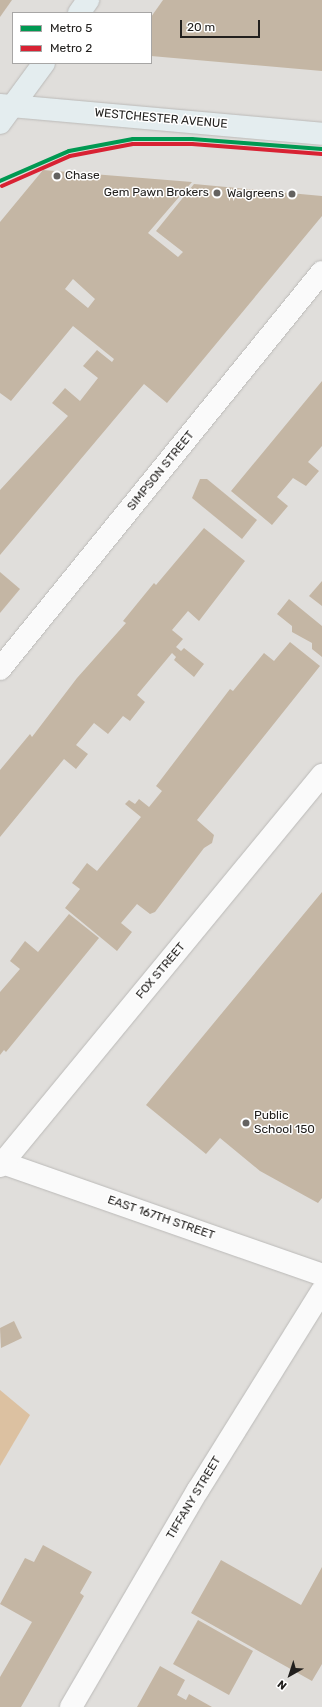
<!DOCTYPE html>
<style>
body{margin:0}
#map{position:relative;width:322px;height:1707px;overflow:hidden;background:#e0dedb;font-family:Rubik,sans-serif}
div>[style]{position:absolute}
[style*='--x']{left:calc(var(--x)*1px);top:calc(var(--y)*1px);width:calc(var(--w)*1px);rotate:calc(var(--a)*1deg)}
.green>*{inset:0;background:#dcc1a1}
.building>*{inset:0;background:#c4b6a4}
.roads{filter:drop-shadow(0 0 1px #bbbab8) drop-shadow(0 0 1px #bbbab8)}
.minor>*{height:22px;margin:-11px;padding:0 11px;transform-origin:11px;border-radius:11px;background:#fafafa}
.major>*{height:22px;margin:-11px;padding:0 11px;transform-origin:11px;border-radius:11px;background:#e4edef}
.metro-1>*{height:4px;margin:-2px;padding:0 2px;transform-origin:2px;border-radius:2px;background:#009952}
.metro-2>*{height:4px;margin:-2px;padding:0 2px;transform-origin:2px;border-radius:2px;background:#d82233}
.dots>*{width:11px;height:11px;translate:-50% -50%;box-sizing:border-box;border:2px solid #fff;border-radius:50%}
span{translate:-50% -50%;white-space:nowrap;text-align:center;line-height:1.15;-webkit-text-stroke:3px #fff;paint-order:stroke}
.street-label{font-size:12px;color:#22201e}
.poi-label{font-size:12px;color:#22201e}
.left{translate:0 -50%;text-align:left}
.right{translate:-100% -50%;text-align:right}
.legend{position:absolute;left:12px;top:12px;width:140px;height:52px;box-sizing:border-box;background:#fff;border:1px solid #a7a6a5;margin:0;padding:5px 7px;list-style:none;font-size:12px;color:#22201e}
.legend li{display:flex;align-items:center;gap:8px;height:20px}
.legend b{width:20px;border:1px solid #a7a6a5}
.north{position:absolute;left:270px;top:1655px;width:40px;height:40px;-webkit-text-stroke:3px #fff;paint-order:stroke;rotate:219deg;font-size:11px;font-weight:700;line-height:16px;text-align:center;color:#22201e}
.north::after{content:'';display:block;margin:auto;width:14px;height:18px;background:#22201e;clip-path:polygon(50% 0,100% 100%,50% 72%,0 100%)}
.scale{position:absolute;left:180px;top:20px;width:80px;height:18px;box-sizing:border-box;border:2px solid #22201e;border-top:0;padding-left:5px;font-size:12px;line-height:14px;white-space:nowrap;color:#22201e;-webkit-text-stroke:3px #fff;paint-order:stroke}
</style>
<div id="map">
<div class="green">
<div style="clip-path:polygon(0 1390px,30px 1415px,0 1466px)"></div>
</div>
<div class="building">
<div style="clip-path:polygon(0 0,12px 0,0 17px)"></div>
<div style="clip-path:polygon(163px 0,322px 0,322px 71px,151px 56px,151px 17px)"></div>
<div style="clip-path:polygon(evenodd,43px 170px,192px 182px,148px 233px,178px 257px,183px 252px,156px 231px,194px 184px,322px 196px,322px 216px,167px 403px,144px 384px,0 555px,0 490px,68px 416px,52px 403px,65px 388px,80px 401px,98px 378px,83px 366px,97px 350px,112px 362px,114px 359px,73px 326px,11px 401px,0 393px,0 222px,43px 170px,73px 279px,95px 299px,88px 308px,65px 289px,73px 279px)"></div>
<div style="clip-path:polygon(322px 381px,322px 446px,308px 462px,319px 471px,306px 486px,293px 478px,277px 497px,288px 506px,272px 525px,231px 491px)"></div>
<div style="clip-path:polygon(200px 479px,207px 479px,257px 520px,242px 539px,192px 498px)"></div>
<div style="clip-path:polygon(204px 528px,245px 561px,199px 621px,188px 611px,172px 630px,183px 639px,176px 647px,181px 651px,184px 648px,204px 664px,194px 677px,174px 660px,176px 657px,172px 653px,137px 695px,145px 702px,130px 721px,123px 716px,108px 734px,94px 723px,76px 745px,88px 754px,76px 769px,64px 759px,0 837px,0 770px,30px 734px,32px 737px,77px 678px,126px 623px,123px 621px,154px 583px,156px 585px)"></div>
<div style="clip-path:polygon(0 572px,20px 589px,0 613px)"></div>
<div style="clip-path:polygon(322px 581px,322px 606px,309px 596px)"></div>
<div style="clip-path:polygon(289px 599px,322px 626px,322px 657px,312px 649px,312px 643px,292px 632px,292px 626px,277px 614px)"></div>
<div style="clip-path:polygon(290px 642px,320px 666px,197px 820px,214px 835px,212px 843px,204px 848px,155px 912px,150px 914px,137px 904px,121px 923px,132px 932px,117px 951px,65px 908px,80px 889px,72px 883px,87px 863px,97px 871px,141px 817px,125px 804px,129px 800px,135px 804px,139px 799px,149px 807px,162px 791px,156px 786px,230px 689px,233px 691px,264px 653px,274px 661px)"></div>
<div style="clip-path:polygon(322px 892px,322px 1198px,318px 1203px,260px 1171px,220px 1138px,206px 1154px,146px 1105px)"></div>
<div style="clip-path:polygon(69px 914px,99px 938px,6px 1052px,4px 1050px,0 1055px,0 992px,20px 969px,10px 961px,25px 941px,38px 952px)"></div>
<div style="clip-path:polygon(14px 1321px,22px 1338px,1px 1348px,0 1328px)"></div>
<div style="clip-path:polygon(43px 1545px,92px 1572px,80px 1593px,84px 1596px,21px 1707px,0 1707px,0 1677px,32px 1622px,0 1604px,25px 1558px,34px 1562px)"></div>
<div style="clip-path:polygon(221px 1560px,301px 1605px,322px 1567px,322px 1664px,312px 1681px,191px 1613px)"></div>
<div style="clip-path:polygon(198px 1620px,253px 1651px,229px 1695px,173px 1664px)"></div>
<div style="clip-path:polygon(160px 1666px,185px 1680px,177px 1695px,186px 1700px,189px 1694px,212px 1707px,137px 1707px)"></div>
</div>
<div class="roads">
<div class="minor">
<div style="--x:0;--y:669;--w:511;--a:-50.96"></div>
<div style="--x:0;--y:1162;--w:341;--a:19.3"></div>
<div style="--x:0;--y:1166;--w:507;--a:-50.53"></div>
<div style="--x:71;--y:1707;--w:251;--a:-59.7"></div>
<div style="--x:198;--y:1490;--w:234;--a:-58.1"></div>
</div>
<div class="major">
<div style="--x:79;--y:13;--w:16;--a:-55"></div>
<div style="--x:0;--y:105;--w:323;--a:5.1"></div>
<div style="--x:0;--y:123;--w:74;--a:-53.7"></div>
</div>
</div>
<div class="metro-1">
<div style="--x:0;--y:181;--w:75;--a:-23.5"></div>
<div style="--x:69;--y:151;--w:65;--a:-10.6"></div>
<div style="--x:133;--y:139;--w:59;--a:0"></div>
<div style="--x:192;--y:139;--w:130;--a:4.4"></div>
</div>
<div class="metro-2">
<div style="--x:2;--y:186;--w:74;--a:-23.8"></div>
<div style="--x:70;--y:156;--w:64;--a:-10.8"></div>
<div style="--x:133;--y:144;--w:59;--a:0"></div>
<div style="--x:192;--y:144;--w:130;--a:4.4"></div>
</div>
<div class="dots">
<div style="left:57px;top:176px;background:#646260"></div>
<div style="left:217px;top:193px;background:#646260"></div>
<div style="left:292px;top:194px;background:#646260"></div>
<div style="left:246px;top:1123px;background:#646260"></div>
</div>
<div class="street-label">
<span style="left:161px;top:119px;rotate:5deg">WESTCHESTER AVENUE</span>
<span style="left:161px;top:471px;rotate:-51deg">SIMPSON STREET</span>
<span style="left:161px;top:971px;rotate:-50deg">FOX STREET</span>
<span style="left:161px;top:1218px;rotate:19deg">EAST 167TH STREET</span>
<span style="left:194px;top:1498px;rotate:-59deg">TIFFANY STREET</span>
</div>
<div class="poi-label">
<span class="left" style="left:65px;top:176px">Chase</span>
<span class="right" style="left:209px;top:193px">Gem Pawn Brokers</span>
<span class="right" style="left:284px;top:194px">Walgreens</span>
<span class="left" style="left:254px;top:1123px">Public<br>School 150</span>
</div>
<ul class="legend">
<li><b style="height:5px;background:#009952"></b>Metro 5</li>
<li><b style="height:5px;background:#d82233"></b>Metro 2</li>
</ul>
<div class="north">N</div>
<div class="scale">20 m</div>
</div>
